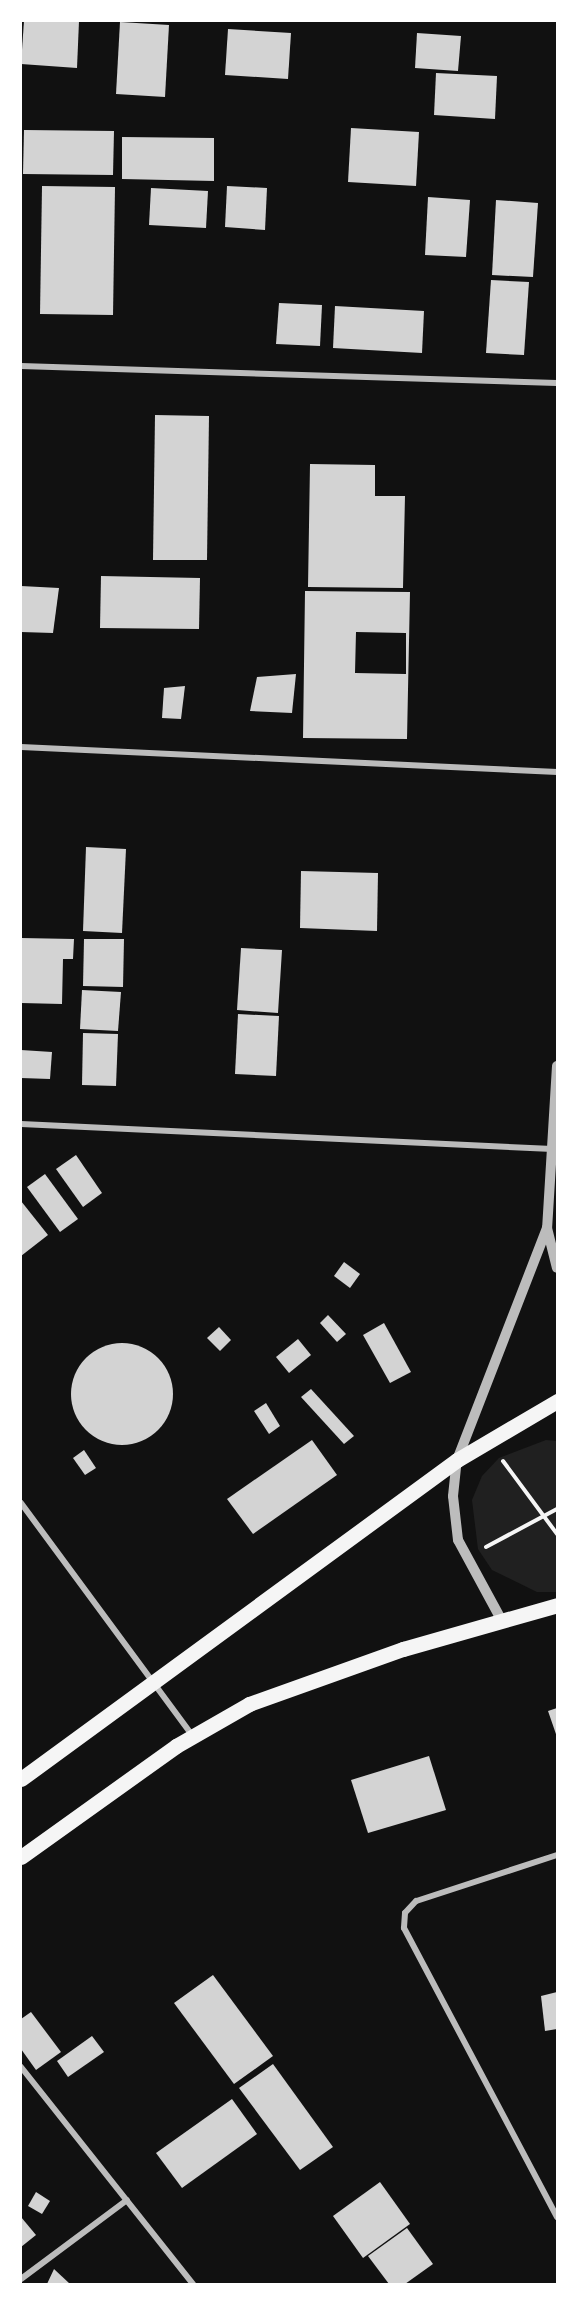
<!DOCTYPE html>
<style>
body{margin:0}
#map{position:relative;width:578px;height:2305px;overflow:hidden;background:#111;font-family:"PT Sans",sans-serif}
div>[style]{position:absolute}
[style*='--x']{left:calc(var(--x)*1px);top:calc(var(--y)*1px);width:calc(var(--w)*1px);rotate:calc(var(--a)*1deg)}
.green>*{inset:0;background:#202020}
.building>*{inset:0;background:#d3d3d3}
.round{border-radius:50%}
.path>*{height:4px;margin:-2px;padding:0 2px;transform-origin:2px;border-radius:2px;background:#f5f5f5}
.minor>*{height:6px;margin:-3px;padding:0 3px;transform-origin:3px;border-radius:3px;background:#bcbcbc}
.tertiary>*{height:10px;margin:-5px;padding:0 5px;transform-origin:5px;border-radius:5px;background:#bcbcbc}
.primary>*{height:15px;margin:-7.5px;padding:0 7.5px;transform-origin:7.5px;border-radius:7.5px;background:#f5f5f5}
span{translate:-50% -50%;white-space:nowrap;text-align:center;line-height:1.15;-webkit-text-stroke:4.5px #fff;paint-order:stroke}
.frame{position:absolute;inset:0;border:22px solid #fff;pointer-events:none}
</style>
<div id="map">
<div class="green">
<div style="clip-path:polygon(546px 1440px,557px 1441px,557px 1592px,537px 1592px,492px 1570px,478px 1549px,472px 1500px,482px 1476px,499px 1458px)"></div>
</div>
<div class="building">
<div style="clip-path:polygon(24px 21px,79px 21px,77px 68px,21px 64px)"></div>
<div style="clip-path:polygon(120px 22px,169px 25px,165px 97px,116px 94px)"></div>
<div style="clip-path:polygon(228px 29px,291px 33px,288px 79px,225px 75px)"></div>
<div style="clip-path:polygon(417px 33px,461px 36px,458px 71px,415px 68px)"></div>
<div style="clip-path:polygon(436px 73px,497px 76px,495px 119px,434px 115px)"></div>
<div style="clip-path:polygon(351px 128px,419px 132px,416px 186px,348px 182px)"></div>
<div style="clip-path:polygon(24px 130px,114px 131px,113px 175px,23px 174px)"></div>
<div style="clip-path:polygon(122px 137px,214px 138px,214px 181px,122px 179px)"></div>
<div style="clip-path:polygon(42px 186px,115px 187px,113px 315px,40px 314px)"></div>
<div style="clip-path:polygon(227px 186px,267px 188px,265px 230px,225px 227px)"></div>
<div style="clip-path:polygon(151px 188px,208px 191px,206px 228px,149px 225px)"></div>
<div style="clip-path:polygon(428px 197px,470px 200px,466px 257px,425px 255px)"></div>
<div style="clip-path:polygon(496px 200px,538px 203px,533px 277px,492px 275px)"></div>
<div style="clip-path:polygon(491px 280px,529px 282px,524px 355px,486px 353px)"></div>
<div style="clip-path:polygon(279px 303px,322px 305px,320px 346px,276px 344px)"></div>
<div style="clip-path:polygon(335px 306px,424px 311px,422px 353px,333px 348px)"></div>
<div style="clip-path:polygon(155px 415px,209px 416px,207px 560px,153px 560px)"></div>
<div style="clip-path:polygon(310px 464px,375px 465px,375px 496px,405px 496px,403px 588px,308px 587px)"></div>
<div style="clip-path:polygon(101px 576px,200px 578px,199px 629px,100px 628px)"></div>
<div style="clip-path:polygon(21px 586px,59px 588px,53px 633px,21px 632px)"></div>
<div style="clip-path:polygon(evenodd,305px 591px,410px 592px,407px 739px,303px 738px,305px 591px,356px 632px,406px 633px,406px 674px,355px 673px,356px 632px)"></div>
<div style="clip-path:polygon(296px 674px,292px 713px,250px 711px,257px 677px)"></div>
<div style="clip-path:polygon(185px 686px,181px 719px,162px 718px,164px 688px)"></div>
<div style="clip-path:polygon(86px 847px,126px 849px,122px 933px,83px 931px)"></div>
<div style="clip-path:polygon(301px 871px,378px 873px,377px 931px,300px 928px)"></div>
<div style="clip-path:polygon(21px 938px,74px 939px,73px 959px,63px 959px,62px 1004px,21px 1003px)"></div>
<div style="clip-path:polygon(84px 939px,124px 939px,123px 987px,83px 986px)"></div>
<div style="clip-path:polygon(241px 948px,282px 950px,278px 1013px,237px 1010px)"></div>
<div style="clip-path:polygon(82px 990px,121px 992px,118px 1031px,80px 1029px)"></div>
<div style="clip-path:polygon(238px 1014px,279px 1016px,276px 1076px,235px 1074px)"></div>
<div style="clip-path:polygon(83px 1033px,118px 1034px,116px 1086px,82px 1085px)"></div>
<div style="clip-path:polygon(21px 1050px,52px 1052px,50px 1079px,21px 1078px)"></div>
<div style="clip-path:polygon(76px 1155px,102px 1193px,83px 1207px,56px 1169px)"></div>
<div style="clip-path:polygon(45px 1174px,78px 1219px,60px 1232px,27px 1187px)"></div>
<div style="clip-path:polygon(21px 1201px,48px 1235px,21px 1256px)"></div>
<div style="clip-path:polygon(344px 1262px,360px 1274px,350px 1288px,334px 1276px)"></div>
<div style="clip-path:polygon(328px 1315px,346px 1334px,337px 1342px,320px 1323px)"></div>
<div style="clip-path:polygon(384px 1323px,411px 1372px,390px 1383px,363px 1335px)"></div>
<div style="clip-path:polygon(219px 1327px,231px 1340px,220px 1351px,207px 1338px)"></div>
<div style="clip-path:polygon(298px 1339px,311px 1355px,289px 1373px,276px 1357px)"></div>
<div class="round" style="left:71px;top:1343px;width:102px;height:102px"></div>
<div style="clip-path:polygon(311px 1389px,354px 1436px,344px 1444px,301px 1397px)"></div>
<div style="clip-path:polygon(266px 1403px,280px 1426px,269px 1434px,254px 1411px)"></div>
<div style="clip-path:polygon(312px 1440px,337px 1475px,253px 1534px,227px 1499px)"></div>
<div style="clip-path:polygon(84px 1450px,96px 1468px,85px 1475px,73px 1458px)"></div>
<div style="clip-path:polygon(557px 1708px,557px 1737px,548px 1711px)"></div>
<div style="clip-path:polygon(429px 1756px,446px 1810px,368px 1833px,351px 1780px)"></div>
<div style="clip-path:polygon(213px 1975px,273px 2056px,234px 2084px,174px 2003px)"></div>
<div style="clip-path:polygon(557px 1992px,557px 2029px,545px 2031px,541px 1996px)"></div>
<div style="clip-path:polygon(31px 2012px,61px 2052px,36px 2070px,21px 2049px,21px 2019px)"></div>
<div style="clip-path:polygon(92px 2036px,104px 2052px,68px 2077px,57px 2061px)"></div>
<div style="clip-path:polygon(273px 2064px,333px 2147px,300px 2170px,239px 2088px)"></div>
<div style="clip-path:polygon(232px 2099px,257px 2134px,182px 2188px,156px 2153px)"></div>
<div style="clip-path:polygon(380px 2182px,410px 2224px,363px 2258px,333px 2216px)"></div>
<div style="clip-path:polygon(36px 2192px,50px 2201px,42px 2214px,28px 2206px)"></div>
<div style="clip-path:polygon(21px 2217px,36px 2235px,21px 2247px)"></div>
<div style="clip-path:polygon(407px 2228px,433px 2264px,405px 2284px,389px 2284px,368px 2256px)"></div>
<div style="clip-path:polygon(54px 2269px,70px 2284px,47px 2284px)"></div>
</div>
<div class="path">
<div style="--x:503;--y:1461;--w:91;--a:53.5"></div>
<div style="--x:486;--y:1547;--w:81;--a:-28.2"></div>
</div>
<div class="minor">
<div style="--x:21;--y:366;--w:536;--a:1.82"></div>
<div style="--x:21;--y:747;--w:537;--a:2.67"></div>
<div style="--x:21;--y:1124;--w:532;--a:2.7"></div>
<div style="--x:21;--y:1503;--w:290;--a:53.6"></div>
<div style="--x:557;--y:1855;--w:148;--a:161.9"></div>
<div style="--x:416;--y:1901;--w:16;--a:133"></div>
<div style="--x:405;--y:1913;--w:15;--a:94"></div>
<div style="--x:404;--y:1928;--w:327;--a:62.1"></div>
<div style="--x:21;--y:2067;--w:277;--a:51.6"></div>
<div style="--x:21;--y:2279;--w:132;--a:-36.7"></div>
</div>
<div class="tertiary">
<div style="--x:557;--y:1066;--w:162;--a:93.5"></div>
<div style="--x:547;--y:1228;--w:41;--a:76"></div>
<div style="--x:502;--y:1621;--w:92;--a:-118.5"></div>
<div style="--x:458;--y:1540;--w:44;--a:-96.5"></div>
<div style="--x:453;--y:1496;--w:36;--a:-84"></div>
<div style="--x:457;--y:1460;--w:249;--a:-68.8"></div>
</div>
<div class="primary">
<div style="--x:21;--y:1779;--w:540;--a:-36.19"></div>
<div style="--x:457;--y:1460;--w:116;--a:-30.5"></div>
<div style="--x:21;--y:1857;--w:191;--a:-35.6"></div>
<div style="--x:176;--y:1746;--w:84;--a:-29.9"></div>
<div style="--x:249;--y:1704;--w:164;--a:-19.7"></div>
<div style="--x:403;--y:1649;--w:160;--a:-15.9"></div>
</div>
<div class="frame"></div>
</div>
